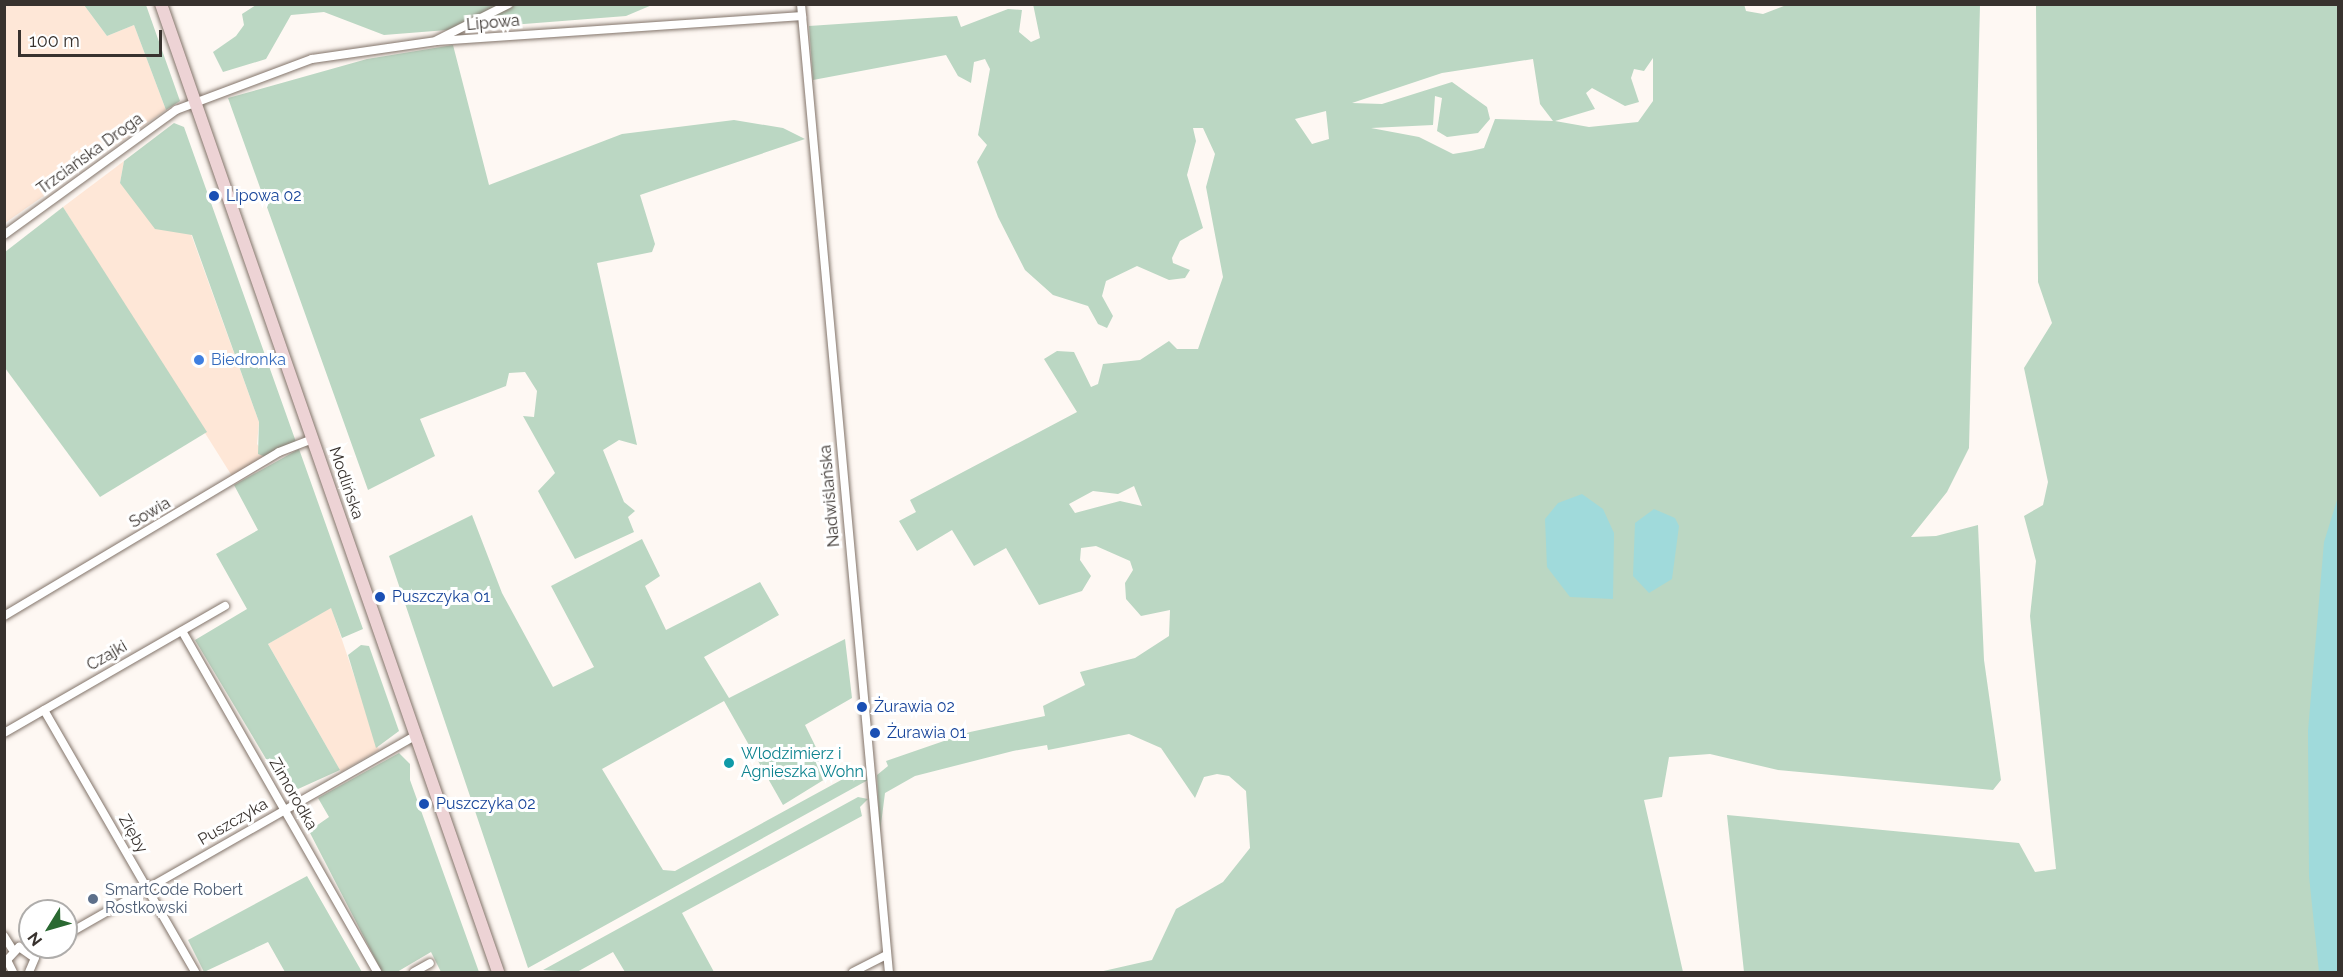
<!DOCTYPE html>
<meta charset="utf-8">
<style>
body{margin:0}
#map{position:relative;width:2343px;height:977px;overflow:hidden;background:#fef8f3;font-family:Raleway,sans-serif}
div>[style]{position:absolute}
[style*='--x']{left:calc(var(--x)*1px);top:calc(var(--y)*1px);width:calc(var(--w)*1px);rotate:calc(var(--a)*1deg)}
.built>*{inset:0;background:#fee7d7}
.green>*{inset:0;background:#bbd7c3}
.water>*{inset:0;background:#a0dadb}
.roads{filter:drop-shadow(0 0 2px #82746a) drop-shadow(0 0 2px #82746a)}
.street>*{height:8px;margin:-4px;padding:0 4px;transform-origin:4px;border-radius:4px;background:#fff}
.secondary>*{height:12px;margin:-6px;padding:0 6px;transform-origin:6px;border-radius:6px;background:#edd3d5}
.dots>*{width:16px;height:16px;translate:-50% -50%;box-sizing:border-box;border:3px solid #fff;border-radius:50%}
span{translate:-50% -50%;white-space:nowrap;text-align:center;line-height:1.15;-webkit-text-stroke:6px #fff;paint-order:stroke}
.street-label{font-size:16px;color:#38322e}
.transit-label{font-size:16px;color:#164399}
.left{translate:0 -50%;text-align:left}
.shop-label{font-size:16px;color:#366cbe}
.culture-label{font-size:16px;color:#0d838f}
.service-label{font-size:16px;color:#4e5e75}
.frame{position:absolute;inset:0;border:6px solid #38322e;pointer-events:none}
.north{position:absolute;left:18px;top:899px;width:60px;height:60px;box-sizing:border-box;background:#fff;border:2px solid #afadab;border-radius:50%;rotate:233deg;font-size:16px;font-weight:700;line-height:24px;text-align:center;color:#38322e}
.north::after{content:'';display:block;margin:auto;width:21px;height:27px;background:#2a6932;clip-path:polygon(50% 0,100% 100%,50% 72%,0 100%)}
.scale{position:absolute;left:18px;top:30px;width:144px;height:27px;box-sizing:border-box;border:3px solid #38322e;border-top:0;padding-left:8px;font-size:18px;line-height:21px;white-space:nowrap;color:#38322e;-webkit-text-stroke:4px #fff;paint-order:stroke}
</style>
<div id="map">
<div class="built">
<div style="clip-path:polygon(4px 5px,84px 5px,107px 36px,134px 25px,166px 110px,5px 223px)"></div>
<div style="clip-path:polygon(124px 161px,120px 183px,191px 234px,259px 422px,257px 444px,266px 457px,232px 476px,63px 207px)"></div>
<div style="clip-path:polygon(331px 607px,379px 750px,341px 772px,268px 644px)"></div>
</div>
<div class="green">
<div style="clip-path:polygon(evenodd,1033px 4px,1744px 4px,1746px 11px,1763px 14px,1789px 4px,1980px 5px,1969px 448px,1947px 492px,1911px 537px,1936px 536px,1978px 525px,1984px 660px,2001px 780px,1993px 790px,1778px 770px,1710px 754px,1669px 757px,1662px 797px,1644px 800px,1683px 972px,1099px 972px,1152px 960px,1176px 909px,1223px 882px,1250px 848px,1246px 791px,1229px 776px,1217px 774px,1204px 777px,1195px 798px,1161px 748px,1129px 734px,1048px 750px,1047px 745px,1013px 751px,915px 776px,885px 793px,880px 832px,877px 775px,888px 766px,886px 761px,970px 732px,1045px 716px,1043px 706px,1085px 685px,1080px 672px,1135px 658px,1169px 636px,1170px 610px,1141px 616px,1126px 599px,1125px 583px,1133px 570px,1130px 561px,1096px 546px,1081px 548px,1080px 560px,1091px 576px,1082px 591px,1039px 605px,1006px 548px,974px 566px,952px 530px,917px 551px,899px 521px,916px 512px,910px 500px,1077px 412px,1044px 359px,1057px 351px,1074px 352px,1091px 387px,1098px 384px,1103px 364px,1140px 360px,1169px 341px,1177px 349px,1198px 349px,1223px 277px,1206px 187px,1215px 154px,1203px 128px,1193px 128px,1196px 141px,1187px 175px,1203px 228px,1180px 241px,1172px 258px,1173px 263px,1190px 270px,1185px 278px,1169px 280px,1137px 266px,1106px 281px,1102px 296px,1113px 316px,1107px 328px,1098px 324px,1088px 306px,1053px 295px,1025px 270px,998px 217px,977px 162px,987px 145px,978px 135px,990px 69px,985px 59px,974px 62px,971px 83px,958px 76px,946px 55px,813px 80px,809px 26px,957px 16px,961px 27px,1008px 9px,1022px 10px,1019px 32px,1031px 42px,1040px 38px,1033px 4px,1653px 58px,1653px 101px,1638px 122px,1589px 127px,1555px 121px,1595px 109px,1586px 93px,1592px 88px,1625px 106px,1639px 102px,1631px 78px,1634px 69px,1644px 71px,1653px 58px,1033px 4px,1533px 59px,1540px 104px,1553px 121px,1495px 119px,1484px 148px,1471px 151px,1453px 154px,1419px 137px,1371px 128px,1433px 125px,1435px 96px,1442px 98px,1437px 131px,1447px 137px,1478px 133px,1490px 119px,1487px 107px,1452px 82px,1382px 104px,1352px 103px,1442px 73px,1533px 59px,1033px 4px,1326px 111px,1329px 139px,1312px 144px,1295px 119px,1326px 111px,1033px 4px,1134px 486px,1142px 506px,1120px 501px,1075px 513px,1069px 504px,1093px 491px,1118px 494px,1134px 486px)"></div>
<div style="clip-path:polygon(84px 5px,146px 5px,180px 101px,166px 110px,134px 25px,107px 36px)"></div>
<div style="clip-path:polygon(256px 5px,652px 5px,626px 16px,384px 35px,324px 12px,291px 15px,266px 59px,223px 72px,213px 52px,236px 36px,244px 25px,242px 14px)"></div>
<div style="clip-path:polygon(2036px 5px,2338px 5px,2338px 499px,2324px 972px,1744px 972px,1727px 815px,2019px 843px,2035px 872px,2056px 869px,2030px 616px,2036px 561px,2024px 516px,2043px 505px,2048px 482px,2024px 368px,2052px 323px,2038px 282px)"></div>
<div style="clip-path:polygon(453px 45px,489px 185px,622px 134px,734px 120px,783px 128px,805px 139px,640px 195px,655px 244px,652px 252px,597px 263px,637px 445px,619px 440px,603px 450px,624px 502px,635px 511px,628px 517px,634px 532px,575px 559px,538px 491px,555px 473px,523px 416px,534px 417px,537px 391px,525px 372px,509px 373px,506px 386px,420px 419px,435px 456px,368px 490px,228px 98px,367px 59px)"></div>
<div style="clip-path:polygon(174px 123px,184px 127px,296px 442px,266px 457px,258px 454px,259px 422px,192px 235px,155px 229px,120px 183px,124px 161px)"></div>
<div style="clip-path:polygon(63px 207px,207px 432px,100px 497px,5px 368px,5px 252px)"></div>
<div style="clip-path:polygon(299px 449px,363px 629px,342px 638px,331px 608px,268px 644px,340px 770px,287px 794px,195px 640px,247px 609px,216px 554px,258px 530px,234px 485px)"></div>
<div style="clip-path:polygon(472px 515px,502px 593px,553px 687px,594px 667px,551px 586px,642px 539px,660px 576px,645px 586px,666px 630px,760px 582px,779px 615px,704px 657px,729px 698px,845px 639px,852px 698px,805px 725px,830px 776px,783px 805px,724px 701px,602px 769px,663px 870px,675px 871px,854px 773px,864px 773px,868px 780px,528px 968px,389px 556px)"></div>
<div style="clip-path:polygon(361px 645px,369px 646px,399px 731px,376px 748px,348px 655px)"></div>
<div style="clip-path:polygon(399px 753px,410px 764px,410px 780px,479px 972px,441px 972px,431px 952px,397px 972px,382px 972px,309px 831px,329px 817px,318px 798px)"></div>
<div style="clip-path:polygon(858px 797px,868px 799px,860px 807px,862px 816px,682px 913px,714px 972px,625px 972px,613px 952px,577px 972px,543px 970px)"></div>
<div style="clip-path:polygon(307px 876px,362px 972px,285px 972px,268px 942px,204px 972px,188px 940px)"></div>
</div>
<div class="water">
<div style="clip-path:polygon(1582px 494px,1603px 509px,1614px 533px,1613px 599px,1570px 597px,1547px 567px,1545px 519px,1558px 503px)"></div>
<div style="clip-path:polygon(2338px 497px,2338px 972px,2319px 972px,2309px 876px,2308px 731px,2324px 542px)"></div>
<div style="clip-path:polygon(1654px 509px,1675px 518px,1679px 526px,1672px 579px,1649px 593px,1633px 576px,1635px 523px)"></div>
</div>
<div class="roads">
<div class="street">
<div style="--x:801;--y:4;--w:972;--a:84.81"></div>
<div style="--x:437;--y:40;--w:80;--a:-26.6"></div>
<div style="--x:4;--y:235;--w:213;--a:-36"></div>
<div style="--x:176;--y:110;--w:145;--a:-20.6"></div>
<div style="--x:312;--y:59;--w:126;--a:-8.2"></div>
<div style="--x:437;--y:41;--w:366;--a:-3.9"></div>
<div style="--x:4;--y:616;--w:320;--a:-30.8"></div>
<div style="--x:279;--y:452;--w:36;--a:-21"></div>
<div style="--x:182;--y:631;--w:393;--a:60.2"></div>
<div style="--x:44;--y:710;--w:302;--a:60"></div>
<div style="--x:4;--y:733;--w:255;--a:-29.9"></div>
<div style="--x:66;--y:935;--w:403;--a:-29.7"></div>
<div style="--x:4;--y:936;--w:15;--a:58"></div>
<div style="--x:33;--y:953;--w:13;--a:-29"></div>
<div style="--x:13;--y:972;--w:13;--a:-117"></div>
<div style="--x:7;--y:960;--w:18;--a:-47"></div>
<div style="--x:19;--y:947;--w:19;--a:35"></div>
<div style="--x:35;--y:958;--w:15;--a:113"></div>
<div style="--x:414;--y:972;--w:18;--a:-29"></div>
<div style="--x:853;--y:972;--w:38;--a:-27"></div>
</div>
<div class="secondary">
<div style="--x:161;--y:4;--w:1025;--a:70.8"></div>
</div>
</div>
<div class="dots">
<div style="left:214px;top:196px;background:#1a4fb4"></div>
<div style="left:199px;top:360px;background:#3f7fe0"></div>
<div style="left:380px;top:597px;background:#1a4fb4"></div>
<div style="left:862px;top:707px;background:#1a4fb4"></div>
<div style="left:875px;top:733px;background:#1a4fb4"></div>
<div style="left:729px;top:763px;background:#0f9aa8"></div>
<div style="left:424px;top:804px;background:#1a4fb4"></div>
<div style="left:93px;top:899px;background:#5c6f8a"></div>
</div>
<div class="street-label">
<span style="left:493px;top:23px;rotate:-5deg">Lipowa</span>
<span style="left:90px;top:154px;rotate:-36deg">Trzciańska Droga</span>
<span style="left:346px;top:483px;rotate:71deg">Modlińska</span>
<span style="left:830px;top:496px;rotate:-95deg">Nadwiślańska</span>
<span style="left:150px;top:513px;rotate:-30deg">Sowia</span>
<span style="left:107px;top:656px;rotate:-30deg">Czajki</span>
<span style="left:293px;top:794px;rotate:60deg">Zimorodka</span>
<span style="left:233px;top:822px;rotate:-30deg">Puszczyka</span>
<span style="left:133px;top:834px;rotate:60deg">Zięby</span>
</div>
<div class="transit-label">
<span class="left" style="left:226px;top:196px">Lipowa 02</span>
<span class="left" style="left:392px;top:597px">Puszczyka 01</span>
<span class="left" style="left:874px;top:707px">Żurawia 02</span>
<span class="left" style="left:887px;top:733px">Żurawia 01</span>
<span class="left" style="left:436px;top:804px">Puszczyka 02</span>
</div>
<div class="shop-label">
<span class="left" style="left:211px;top:360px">Biedronka</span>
</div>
<div class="culture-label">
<span class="left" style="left:741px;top:763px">Wlodzimierz i<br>Agnieszka Wohn</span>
</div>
<div class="service-label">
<span class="left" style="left:105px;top:899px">SmartCode Robert<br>Rostkowski</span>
</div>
<div class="frame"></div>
<div class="north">N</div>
<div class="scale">100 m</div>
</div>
